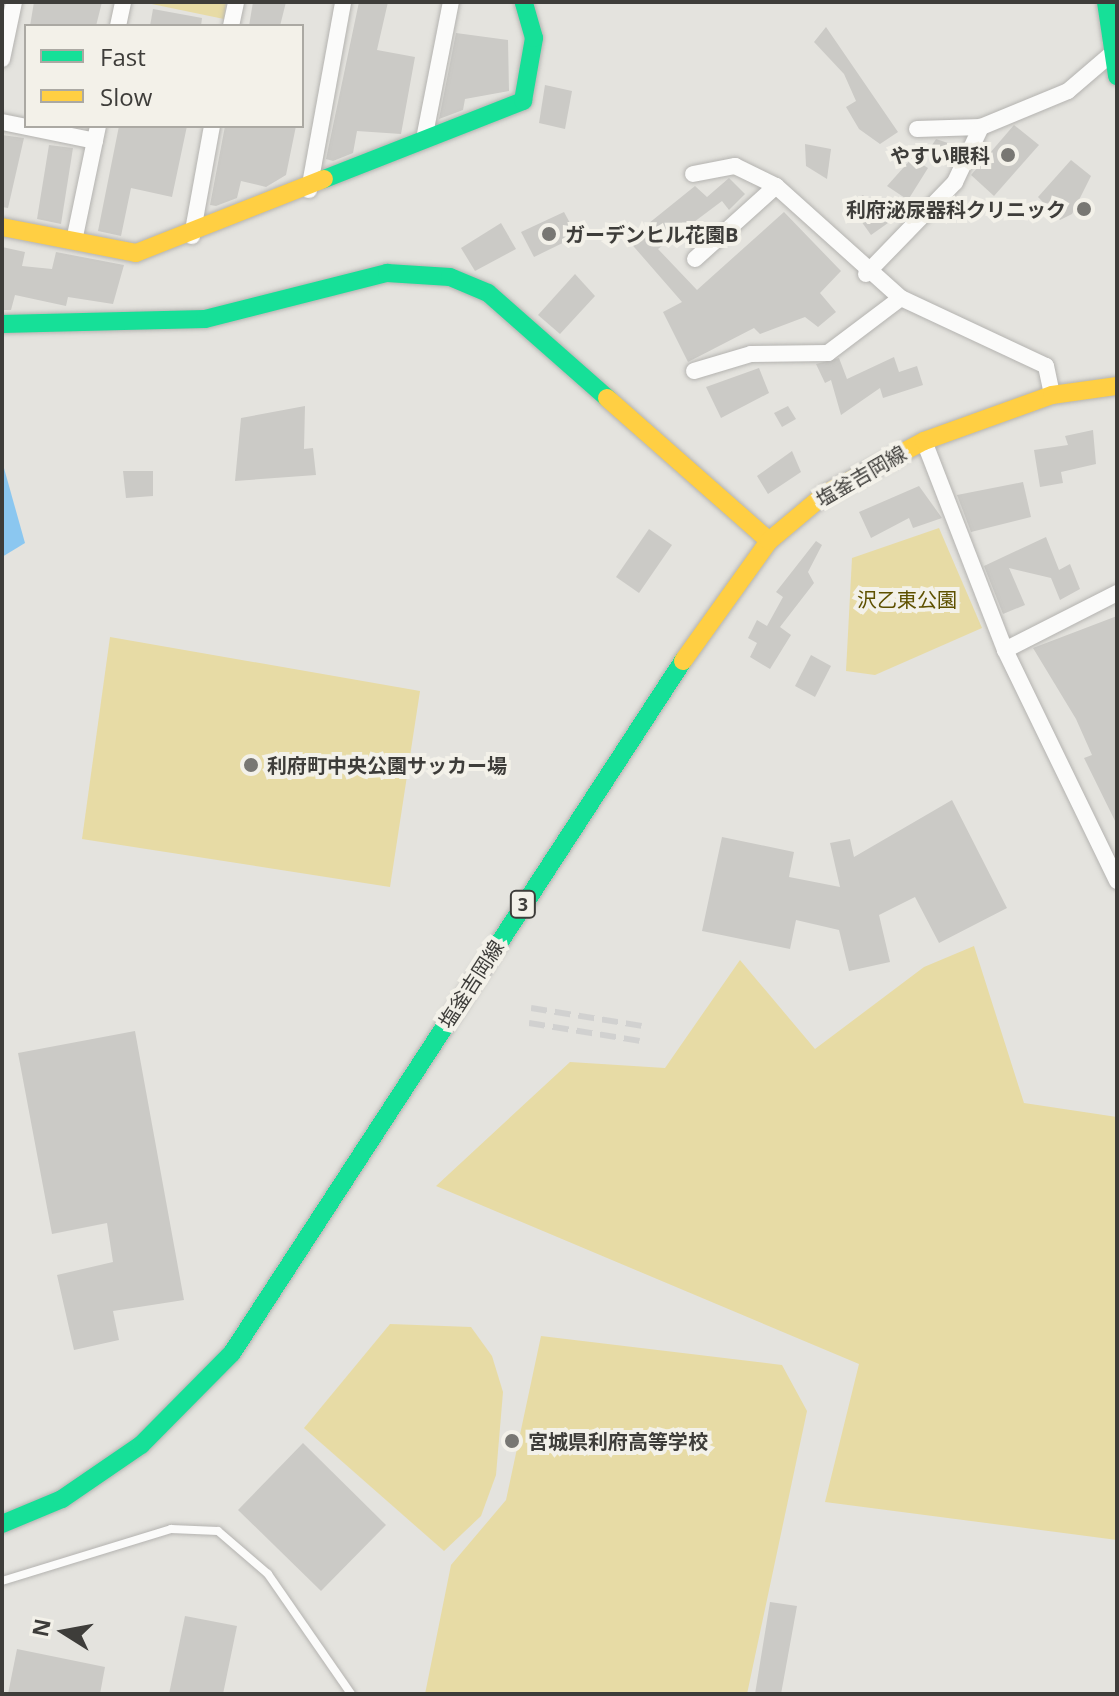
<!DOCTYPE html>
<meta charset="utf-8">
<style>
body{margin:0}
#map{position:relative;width:1119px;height:1696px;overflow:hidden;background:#e4e3de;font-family:"Open Sans","Noto Sans JP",sans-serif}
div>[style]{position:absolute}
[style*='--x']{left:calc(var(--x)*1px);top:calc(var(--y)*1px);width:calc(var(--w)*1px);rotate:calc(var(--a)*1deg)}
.green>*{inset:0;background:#e7dba5}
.water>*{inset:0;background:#8bc7f0}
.building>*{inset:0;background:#cbcac6}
.roads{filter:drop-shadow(0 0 2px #b4b3b0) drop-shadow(0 0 2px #b4b3b0)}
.lane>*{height:8px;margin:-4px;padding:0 4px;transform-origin:4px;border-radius:4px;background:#fbfbfa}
.street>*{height:16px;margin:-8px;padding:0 8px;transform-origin:8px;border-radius:8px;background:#fbfbfa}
.fast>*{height:18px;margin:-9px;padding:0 9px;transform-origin:9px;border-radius:9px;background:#16e098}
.slow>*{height:18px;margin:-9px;padding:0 9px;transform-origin:9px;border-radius:9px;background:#ffcf43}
.rail>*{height:6px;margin-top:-3px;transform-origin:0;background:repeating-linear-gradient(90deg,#d1d1d0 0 16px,transparent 0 24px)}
.dots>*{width:22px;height:22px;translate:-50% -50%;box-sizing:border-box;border:4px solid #f3f1e9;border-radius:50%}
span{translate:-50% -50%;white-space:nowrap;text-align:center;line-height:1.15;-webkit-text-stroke:8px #f3f1e9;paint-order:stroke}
.shield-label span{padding:2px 6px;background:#f3f1e9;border:2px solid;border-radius:6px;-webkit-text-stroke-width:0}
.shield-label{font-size:18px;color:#3e3d3a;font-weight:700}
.poi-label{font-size:20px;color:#3e3d3a;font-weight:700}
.right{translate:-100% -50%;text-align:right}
.left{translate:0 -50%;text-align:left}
.street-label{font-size:20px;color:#3e3d3a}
.park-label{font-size:20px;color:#5e5000}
.frame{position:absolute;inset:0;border:4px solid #3e3d3a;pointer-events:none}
.legend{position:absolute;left:24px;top:24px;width:280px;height:104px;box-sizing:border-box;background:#f3f1e9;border:2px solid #aba9a3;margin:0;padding:10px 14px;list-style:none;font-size:24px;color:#3e3d3a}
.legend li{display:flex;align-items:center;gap:16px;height:40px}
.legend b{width:40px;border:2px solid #aba9a3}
.north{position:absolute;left:24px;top:1592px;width:80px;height:80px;-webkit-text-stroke:6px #f3f1e9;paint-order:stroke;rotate:281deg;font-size:22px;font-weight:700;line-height:32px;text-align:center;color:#3e3d3a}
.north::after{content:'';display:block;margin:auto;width:28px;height:36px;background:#3e3d3a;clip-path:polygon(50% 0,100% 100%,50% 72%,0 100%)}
</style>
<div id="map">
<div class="green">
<div style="clip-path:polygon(142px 2px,226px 2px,224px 19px)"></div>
<div style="clip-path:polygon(939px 528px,982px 628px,875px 675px,846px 671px,852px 558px)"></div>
<div style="clip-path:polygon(110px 637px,420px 691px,390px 887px,82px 839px)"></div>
<div style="clip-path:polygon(974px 946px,1024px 1103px,1117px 1117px,1117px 1540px,825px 1502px,859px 1364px,436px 1186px,570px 1062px,665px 1068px,740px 960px,815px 1049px,924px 967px)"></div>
<div style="clip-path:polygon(390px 1324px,471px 1327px,492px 1356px,503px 1392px,496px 1475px,481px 1516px,444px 1551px,304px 1428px)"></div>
<div style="clip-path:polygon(541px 1336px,782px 1365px,807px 1411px,747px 1694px,425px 1694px,451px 1565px,506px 1500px)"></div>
</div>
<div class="water">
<div style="clip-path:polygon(2px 461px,25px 543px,2px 557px)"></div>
</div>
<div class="building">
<div style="clip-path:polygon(34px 2px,102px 2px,96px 26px,30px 26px)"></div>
<div style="clip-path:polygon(253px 2px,286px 2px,280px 26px,249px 26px)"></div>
<div style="clip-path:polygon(359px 2px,388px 2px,377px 50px,415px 57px,401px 134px,357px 131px,353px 153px,333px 161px,326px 159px)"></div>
<div style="clip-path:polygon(153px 9px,202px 18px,201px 26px,150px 26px)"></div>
<div style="clip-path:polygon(826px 27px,898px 132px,880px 144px,859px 129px,846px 107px,856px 101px,844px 74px,814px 42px)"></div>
<div style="clip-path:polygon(456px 33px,508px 40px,509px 91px,465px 99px,463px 110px,439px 119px)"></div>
<div style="clip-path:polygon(545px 85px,572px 91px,565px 129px,539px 123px)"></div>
<div style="clip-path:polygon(1014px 125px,1039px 145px,994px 196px,971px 175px)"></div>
<div style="clip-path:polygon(119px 126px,187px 126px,172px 197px,131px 188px,121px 236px,98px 231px)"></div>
<div style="clip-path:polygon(225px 126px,296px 126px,286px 175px,266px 187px,241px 181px,237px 198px,216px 206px,210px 205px)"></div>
<div style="clip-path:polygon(2px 135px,24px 138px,8px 208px,2px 207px)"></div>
<div style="clip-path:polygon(936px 139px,957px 146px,945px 163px,927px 153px)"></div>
<div style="clip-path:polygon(805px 144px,831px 149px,827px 179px,806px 166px)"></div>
<div style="clip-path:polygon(49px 145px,73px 148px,61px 224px,37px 219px)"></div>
<div style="clip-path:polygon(912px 158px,928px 168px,908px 200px,887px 186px)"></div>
<div style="clip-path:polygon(1071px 160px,1091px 176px,1072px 214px,1060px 220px,1038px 197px)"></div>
<div style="clip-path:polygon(729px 178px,745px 194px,729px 210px,722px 201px,658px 249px,697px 290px,784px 212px,841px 271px,820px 293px,836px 312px,818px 327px,805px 317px,760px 334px,754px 328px,688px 362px,663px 312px,682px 302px,628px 240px,695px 186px,707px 197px)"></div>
<div style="clip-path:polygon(863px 195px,888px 223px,871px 235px,849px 204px)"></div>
<div style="clip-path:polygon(564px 212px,577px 236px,534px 257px,521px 232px)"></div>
<div style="clip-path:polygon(501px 223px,516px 249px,475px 271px,461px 248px)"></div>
<div style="clip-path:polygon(2px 247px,25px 252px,22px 266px,52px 269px,56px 252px,124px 265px,113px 304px,68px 297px,66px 306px,15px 295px,11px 310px,2px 310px)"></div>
<div style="clip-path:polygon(575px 274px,595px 296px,560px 334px,538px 315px)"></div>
<div style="clip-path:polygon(894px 357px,899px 372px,917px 366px,923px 385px,883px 398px,880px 388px,841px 415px,831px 380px,825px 383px,816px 364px,839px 358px,847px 379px)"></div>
<div style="clip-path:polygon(759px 368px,769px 393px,721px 418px,706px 387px)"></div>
<div style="clip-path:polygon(305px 406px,304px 449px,313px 448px,316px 475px,235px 481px,241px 418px)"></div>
<div style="clip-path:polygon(788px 406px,796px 419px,782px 427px,774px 413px)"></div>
<div style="clip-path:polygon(1093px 430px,1096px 464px,1061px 472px,1063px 483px,1040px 487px,1034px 450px,1068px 445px,1065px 436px)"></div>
<div style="clip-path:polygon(792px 451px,801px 472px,768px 494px,757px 476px)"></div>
<div style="clip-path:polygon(123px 471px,153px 471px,153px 496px,126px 498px)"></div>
<div style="clip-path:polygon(1023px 482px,1031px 517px,971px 532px,957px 495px)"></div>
<div style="clip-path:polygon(919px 486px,942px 518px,913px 528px,909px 518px,871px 538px,859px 512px)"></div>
<div style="clip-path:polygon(649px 529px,672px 545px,639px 593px,616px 577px)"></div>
<div style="clip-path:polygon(1046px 537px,1059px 570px,1070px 564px,1080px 589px,1060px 600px,1051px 578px,1009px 568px,1025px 605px,1003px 614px,984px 566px)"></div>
<div style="clip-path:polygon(816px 541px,822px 545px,808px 572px,814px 583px,780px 627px,791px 635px,770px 669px,750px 657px,757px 643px,748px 638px,757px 620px,767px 626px,783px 597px,776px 592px)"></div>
<div style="clip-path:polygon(1117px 616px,1117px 825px,1084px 758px,1092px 755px,1076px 719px,1033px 648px)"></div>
<div style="clip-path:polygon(811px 655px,831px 666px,815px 697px,795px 686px)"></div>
<div style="clip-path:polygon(952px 800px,1007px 908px,939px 943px,915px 897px,879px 915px,890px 962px,849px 971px,839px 930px,796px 920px,790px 949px,702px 931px,722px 837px,794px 852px,789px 877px,840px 887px,830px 843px,850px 839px,854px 857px)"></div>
<div style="clip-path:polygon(135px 1031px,184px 1300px,113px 1311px,119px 1340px,74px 1350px,57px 1275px,113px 1262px,107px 1223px,52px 1234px,18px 1053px)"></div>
<div style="clip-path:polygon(303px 1443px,386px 1525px,321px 1591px,238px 1510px)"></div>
<div style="clip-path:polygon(770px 1602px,797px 1606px,781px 1694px,755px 1694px)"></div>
<div style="clip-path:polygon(185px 1616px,237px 1626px,223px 1694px,169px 1694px)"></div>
<div style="clip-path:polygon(17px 1649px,105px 1667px,100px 1694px,8px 1694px)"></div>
</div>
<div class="roads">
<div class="lane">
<div style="--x:2;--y:1581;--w:177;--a:-17.1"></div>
<div style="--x:171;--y:1529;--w:47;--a:2.4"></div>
<div style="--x:218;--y:1531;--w:66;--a:40.7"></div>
<div style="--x:268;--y:1574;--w:146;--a:55.3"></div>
</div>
<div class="street">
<div style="--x:118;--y:26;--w:25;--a:-78"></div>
<div style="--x:231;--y:26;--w:25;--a:-78"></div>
<div style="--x:2;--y:59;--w:58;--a:-78.1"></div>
<div style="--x:2;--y:122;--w:95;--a:11.5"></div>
<div style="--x:917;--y:129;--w:64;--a:-1.8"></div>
<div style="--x:981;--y:127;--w:94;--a:-22.5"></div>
<div style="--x:1068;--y:91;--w:55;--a:-40.6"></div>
<div style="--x:425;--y:134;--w:135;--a:-78.9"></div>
<div style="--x:693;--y:174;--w:43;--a:-10.8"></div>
<div style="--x:735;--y:166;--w:46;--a:26"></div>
<div style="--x:776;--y:186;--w:168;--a:41.9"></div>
<div style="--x:901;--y:298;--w:160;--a:25.1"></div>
<div style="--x:1046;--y:366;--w:30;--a:78"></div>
<div style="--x:309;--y:190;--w:191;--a:-79.7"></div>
<div style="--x:192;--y:236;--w:112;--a:-79.7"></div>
<div style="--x:74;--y:241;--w:117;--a:-78.2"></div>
<div style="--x:695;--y:259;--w:109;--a:-42"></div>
<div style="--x:866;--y:274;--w:128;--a:-45.9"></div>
<div style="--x:955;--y:182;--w:61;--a:-64.7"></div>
<div style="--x:694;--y:371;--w:59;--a:-16.6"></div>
<div style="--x:751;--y:354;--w:77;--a:-0.7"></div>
<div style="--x:828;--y:353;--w:91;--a:-37"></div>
<div style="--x:924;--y:441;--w:224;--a:68.8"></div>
<div style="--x:1005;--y:650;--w:257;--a:64.1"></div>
<div style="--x:1005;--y:650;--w:126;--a:-27"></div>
</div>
<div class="fast">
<div style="--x:1106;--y:2;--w:75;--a:81.5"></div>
<div style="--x:324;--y:179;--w:214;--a:-21.4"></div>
<div style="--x:523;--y:101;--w:64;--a:-80.1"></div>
<div style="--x:534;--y:38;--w:37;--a:-106"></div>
<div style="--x:2;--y:324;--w:203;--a:-1.4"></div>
<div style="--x:205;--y:319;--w:188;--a:-14.2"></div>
<div style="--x:387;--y:273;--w:63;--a:3.6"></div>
<div style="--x:450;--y:277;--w:41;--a:22.8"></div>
<div style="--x:488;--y:293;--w:159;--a:41.4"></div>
<div style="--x:2;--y:1524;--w:65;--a:-22.6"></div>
<div style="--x:62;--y:1499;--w:96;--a:-34.4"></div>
<div style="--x:141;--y:1445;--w:129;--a:-45.3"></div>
<div style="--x:232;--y:1353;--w:826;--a:-56.91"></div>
</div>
<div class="slow">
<div style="--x:2;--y:227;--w:136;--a:11"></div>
<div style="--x:136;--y:253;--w:202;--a:-21.5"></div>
<div style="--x:607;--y:398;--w:216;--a:41.4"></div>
<div style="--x:683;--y:661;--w:148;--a:-54.4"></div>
<div style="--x:769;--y:541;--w:73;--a:-40"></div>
<div style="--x:825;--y:494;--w:112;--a:-28.2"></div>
<div style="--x:924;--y:441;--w:136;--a:-19.8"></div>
<div style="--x:1052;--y:395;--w:66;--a:-7.9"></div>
</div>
</div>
<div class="rail">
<div style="--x:531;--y:1008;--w:112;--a:9.2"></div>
<div style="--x:529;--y:1023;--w:112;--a:9.2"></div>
</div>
<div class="dots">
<div style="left:1008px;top:155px;background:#787773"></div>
<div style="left:1084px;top:209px;background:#787773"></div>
<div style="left:549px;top:234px;background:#787773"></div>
<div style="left:251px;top:765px;background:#787773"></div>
<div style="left:512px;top:1441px;background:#787773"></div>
</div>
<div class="shield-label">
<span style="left:523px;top:904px">3</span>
</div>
<div class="poi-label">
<span class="right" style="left:990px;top:155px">やすい眼科</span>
<span class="right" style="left:1066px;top:209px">利府泌尿器科クリニック</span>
<span class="left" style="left:565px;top:234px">ガーデンヒル花園B</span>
<span class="left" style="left:267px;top:765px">利府町中央公園サッカー場</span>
<span class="left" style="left:528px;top:1441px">宮城県利府高等学校</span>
</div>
<div class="street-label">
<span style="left:861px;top:476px;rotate:-30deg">塩釜吉岡線</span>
<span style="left:471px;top:984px;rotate:-57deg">塩釜吉岡線</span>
</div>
<div class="park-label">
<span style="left:907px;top:599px">沢乙東公園</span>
</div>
<div class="frame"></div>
<ul class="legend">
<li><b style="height:10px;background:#16e098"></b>Fast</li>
<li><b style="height:10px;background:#ffcf43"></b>Slow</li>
</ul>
<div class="north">N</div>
</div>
